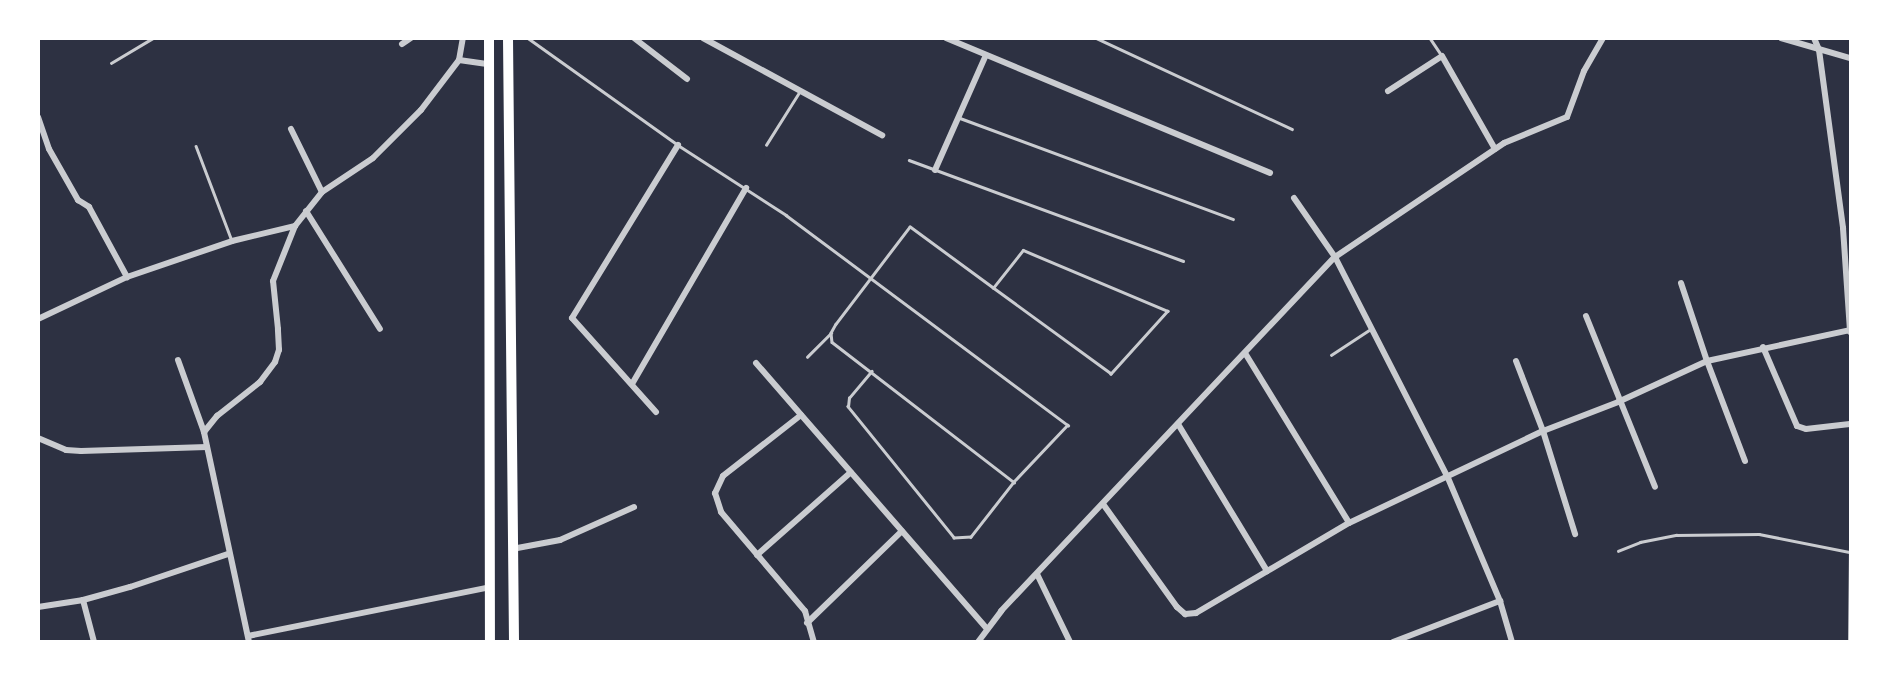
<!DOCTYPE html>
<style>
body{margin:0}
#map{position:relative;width:1889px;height:680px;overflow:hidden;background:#2d3142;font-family:Helvetica,sans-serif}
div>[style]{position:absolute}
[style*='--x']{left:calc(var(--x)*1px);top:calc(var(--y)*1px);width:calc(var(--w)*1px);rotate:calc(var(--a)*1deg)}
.service>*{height:2.5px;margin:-1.25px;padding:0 1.25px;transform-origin:1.25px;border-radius:1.25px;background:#caccd0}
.minor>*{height:6px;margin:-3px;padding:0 3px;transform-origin:3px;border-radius:3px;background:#caccd0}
.primary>*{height:10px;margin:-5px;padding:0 5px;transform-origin:5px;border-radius:5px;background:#fff}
span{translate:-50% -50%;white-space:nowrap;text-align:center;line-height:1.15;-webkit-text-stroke:6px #fff;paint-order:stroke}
.frame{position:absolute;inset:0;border:40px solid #fff;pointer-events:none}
</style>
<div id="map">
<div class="service">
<div style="--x:528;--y:38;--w:184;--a:35.5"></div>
<div style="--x:678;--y:145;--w:129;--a:32.9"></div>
<div style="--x:786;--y:215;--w:352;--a:36.7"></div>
<div style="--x:1068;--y:425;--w:79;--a:133.5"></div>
<div style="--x:1014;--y:482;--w:70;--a:128"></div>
<div style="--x:971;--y:537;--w:17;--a:177"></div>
<div style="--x:954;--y:538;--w:169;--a:-129"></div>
<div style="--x:848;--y:407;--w:9;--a:-84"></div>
<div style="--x:849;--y:398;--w:35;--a:-50"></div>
<div style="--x:1096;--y:38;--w:216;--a:24.9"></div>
<div style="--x:1430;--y:38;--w:22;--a:56"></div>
<div style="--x:111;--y:63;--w:49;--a:-30.8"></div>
<div style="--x:960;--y:118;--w:291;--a:20.3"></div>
<div style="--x:766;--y:145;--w:64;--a:-57.8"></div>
<div style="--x:196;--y:146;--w:102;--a:69.2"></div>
<div style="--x:909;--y:160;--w:292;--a:20.2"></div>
<div style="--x:993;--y:288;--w:48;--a:-51.7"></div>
<div style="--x:1023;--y:250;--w:157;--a:22.8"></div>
<div style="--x:1168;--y:311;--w:85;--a:132.1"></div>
<div style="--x:1111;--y:374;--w:146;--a:-143.9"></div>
<div style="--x:993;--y:288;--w:103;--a:-143.7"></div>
<div style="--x:910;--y:227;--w:122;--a:127.3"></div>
<div style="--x:836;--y:324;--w:10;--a:119"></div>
<div style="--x:831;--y:333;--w:9;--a:84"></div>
<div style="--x:832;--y:342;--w:230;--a:37.6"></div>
<div style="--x:1331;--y:355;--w:45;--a:-33.3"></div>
<div style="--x:807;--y:357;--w:34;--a:-45"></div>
<div style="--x:1618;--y:551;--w:24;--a:-22"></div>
<div style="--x:1640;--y:542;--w:37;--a:-11"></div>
<div style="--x:1676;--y:535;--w:83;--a:-0.7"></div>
<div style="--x:1759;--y:534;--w:93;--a:11.2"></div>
<div style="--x:1849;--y:642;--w:94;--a:-89.4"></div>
</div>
<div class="minor">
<div style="--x:634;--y:38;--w:67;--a:37.7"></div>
<div style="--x:703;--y:38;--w:204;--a:28.5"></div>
<div style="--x:946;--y:38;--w:351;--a:22.6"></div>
<div style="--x:1781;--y:38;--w:72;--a:16.2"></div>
<div style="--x:1814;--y:38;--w:13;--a:67"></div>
<div style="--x:1819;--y:50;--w:180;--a:82.3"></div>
<div style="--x:1843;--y:228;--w:104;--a:86.1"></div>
<div style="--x:402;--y:44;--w:11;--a:-34"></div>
<div style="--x:459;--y:60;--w:30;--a:8"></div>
<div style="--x:1388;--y:91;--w:64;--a:-32.9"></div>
<div style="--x:1442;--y:56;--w:107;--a:60.3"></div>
<div style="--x:38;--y:117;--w:34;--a:71"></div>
<div style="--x:49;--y:149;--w:59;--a:60.4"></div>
<div style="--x:78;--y:200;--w:13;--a:32"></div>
<div style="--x:89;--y:207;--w:80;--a:61.5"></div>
<div style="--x:291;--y:129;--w:70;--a:63.8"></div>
<div style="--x:935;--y:170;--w:124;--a:-66.1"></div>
<div style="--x:1294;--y:198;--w:72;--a:55.2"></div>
<div style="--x:1335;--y:257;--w:248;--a:62.9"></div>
<div style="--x:1448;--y:478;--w:134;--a:67.1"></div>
<div style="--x:1500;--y:601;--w:43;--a:73.7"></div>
<div style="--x:306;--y:211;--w:139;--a:57.9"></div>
<div style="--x:1681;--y:283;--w:82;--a:71.6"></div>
<div style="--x:1707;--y:361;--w:107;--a:69.2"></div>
<div style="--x:1586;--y:316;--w:184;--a:68"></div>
<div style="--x:38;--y:319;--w:98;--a:-25.3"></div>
<div style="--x:127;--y:277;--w:111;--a:-18.9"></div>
<div style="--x:232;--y:241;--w:65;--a:-13.4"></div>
<div style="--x:1763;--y:347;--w:86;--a:66.7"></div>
<div style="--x:1797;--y:426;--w:9;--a:18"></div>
<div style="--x:1806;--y:429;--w:44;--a:-6.5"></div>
<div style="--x:1245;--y:353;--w:199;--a:58.5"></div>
<div style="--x:178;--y:360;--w:77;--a:70.1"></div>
<div style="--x:1516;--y:361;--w:75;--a:68.9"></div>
<div style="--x:1543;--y:431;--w:108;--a:72.7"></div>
<div style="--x:756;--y:363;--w:352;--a:49"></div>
<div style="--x:632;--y:384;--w:227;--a:-59.8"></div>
<div style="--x:656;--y:412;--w:126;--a:-131.8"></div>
<div style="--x:572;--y:318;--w:203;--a:-58.5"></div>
<div style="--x:801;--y:415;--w:99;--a:142"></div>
<div style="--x:723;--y:476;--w:19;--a:115"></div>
<div style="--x:715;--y:493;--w:20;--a:72"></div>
<div style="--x:721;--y:512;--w:130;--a:49.7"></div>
<div style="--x:805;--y:611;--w:32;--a:74"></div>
<div style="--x:1178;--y:424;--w:172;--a:58.8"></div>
<div style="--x:38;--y:438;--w:30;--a:23"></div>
<div style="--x:66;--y:450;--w:15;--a:4"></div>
<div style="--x:81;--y:451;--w:126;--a:-1.8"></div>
<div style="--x:1103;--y:504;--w:127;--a:54.3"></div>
<div style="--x:1177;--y:607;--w:11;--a:41"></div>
<div style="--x:1185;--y:614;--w:11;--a:-5"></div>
<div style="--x:1196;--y:613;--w:178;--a:-30.5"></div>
<div style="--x:1349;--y:523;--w:215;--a:-25.4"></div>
<div style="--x:1543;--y:431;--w:80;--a:-21.1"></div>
<div style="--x:1618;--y:402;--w:98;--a:-24.7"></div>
<div style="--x:1707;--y:361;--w:146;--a:-12.2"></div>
<div style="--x:512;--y:549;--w:49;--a:-10.6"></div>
<div style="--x:560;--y:540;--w:81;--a:-24"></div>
<div style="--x:757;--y:555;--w:125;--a:-41.4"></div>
<div style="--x:1037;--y:574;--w:76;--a:64.1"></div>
<div style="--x:83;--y:600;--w:43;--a:75.3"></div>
<div style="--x:38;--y:607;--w:46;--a:-8.8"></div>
<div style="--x:83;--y:600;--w:49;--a:-15.5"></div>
<div style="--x:130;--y:587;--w:103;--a:-18.6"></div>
<div style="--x:807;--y:623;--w:132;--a:-44.1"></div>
<div style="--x:248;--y:636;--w:247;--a:-11.4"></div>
<div style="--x:249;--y:642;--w:215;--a:-102.1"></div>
<div style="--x:204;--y:432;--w:21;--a:-51"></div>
<div style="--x:217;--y:416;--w:55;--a:-38.3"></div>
<div style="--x:260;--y:382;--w:25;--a:-53"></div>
<div style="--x:275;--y:362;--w:13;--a:-72"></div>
<div style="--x:279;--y:350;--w:21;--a:-93"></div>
<div style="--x:278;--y:329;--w:48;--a:-95.9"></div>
<div style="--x:273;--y:281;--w:59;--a:-68.2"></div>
<div style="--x:295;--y:226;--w:43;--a:-51.5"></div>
<div style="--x:322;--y:192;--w:61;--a:-33.7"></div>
<div style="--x:373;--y:158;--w:68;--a:-45"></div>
<div style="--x:421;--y:110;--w:63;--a:-52.8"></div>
<div style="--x:459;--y:60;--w:22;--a:-80"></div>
<div style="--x:978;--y:642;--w:39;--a:-53"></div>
<div style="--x:1001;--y:611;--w:487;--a:-46.7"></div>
<div style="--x:1335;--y:257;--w:204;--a:-34"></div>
<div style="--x:1504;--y:143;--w:68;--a:-22.4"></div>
<div style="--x:1567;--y:117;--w:49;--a:-69.7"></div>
<div style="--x:1584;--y:71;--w:38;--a:-60"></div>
<div style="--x:1393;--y:642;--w:115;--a:-21"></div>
</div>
<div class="primary">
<div style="--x:489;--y:38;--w:604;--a:89.91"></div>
<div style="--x:508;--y:38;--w:604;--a:89.43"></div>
</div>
<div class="frame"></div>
</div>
